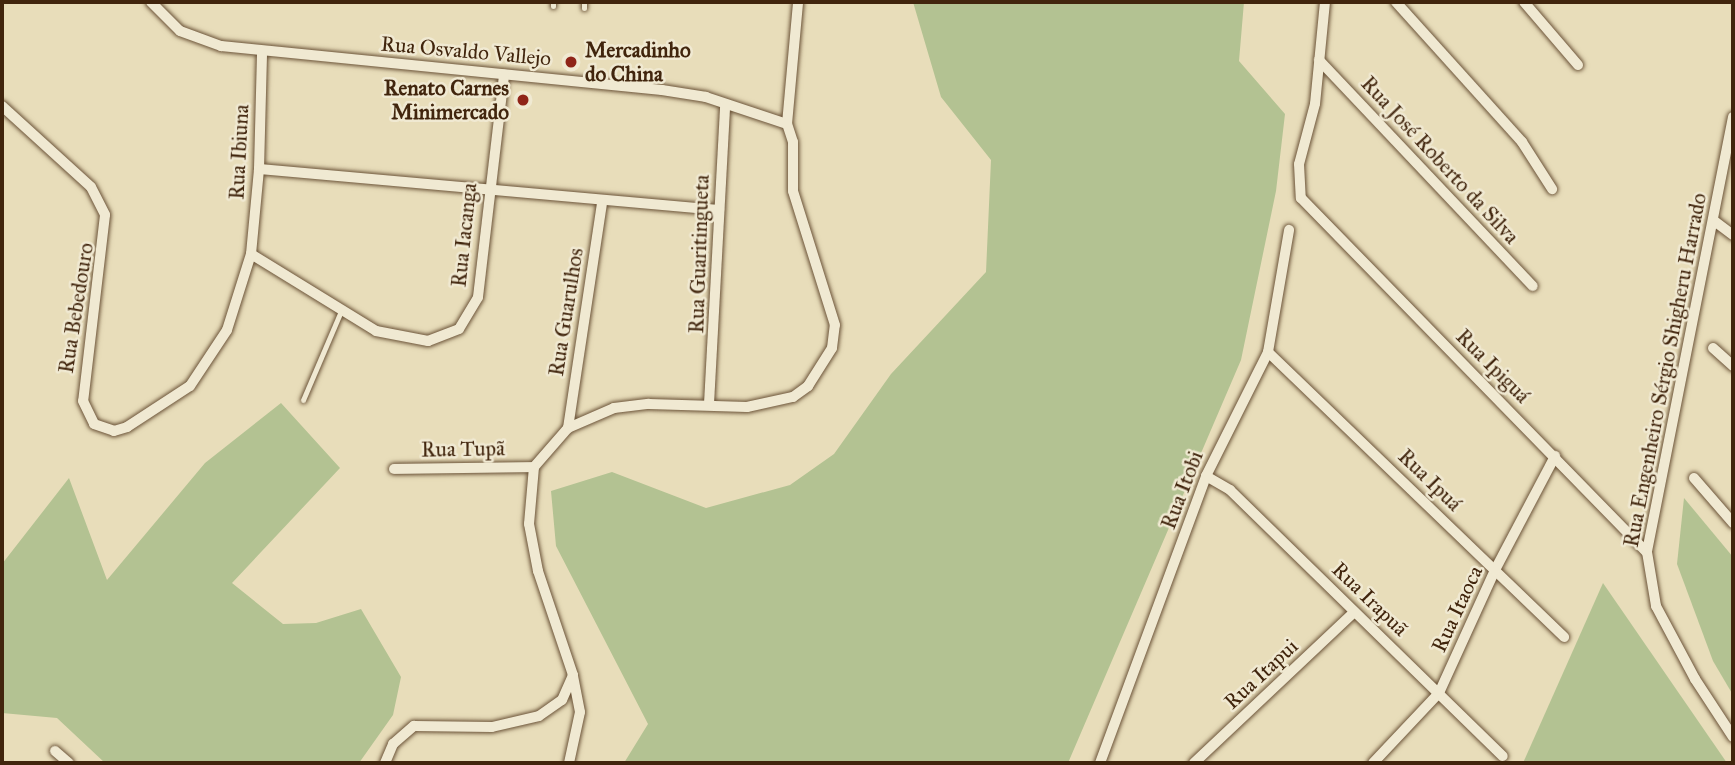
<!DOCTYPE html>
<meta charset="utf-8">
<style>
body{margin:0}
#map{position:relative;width:1735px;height:765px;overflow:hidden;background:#e8ddba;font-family:"IM FELL Great Primer",serif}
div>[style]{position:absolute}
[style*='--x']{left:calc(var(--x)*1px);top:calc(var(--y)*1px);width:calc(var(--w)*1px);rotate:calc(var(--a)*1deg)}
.green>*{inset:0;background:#b3c292}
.roads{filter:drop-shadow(0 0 2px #6b5338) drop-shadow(0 0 2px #6b5338)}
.service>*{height:5px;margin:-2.5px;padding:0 2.5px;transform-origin:2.5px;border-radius:2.5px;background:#f0e9d2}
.minor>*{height:10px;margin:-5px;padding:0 5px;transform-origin:5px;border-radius:5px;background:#f0e9d2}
.dots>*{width:19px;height:19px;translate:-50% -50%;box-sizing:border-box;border:4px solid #f0e9d2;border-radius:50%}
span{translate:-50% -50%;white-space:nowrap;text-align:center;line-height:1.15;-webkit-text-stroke:5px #f0e9d2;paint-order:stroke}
.poi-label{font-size:21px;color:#41250d;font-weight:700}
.left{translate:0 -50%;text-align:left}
.right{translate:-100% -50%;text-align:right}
.street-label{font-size:21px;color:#41250d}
.frame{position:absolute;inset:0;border:4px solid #41250d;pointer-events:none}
</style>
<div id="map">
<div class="green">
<div style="clip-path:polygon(913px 2px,1244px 2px,1239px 61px,1285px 114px,1276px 191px,1241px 360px,1068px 763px,624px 763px,648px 724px,556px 546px,551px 491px,612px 472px,706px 508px,790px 485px,834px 454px,891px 374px,986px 272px,991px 160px,941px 97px)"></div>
<div style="clip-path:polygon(281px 403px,340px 468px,232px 583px,283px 624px,316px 623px,361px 609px,401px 677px,393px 715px,359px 763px,105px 763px,57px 718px,2px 713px,2px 564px,69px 478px,107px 580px,205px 463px)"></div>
<div style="clip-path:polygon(1684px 498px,1733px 557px,1733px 695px,1713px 661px,1677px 564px)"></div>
<div style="clip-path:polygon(1603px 583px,1727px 763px,1523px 763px)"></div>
</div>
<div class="roads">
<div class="service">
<div style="--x:553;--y:6;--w:4;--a:-90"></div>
<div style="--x:584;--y:8;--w:6;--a:-90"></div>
<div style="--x:303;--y:400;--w:97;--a:-66.9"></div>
</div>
<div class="minor">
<div style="--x:151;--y:2;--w:41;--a:45"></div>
<div style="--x:180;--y:31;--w:44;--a:20.1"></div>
<div style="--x:221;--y:46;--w:443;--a:5.7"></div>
<div style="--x:662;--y:90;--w:45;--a:9"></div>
<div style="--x:706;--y:97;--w:85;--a:18.4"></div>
<div style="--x:1325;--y:2;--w:102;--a:95.6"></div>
<div style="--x:1315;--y:104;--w:62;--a:104.9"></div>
<div style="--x:1299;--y:164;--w:34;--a:87"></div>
<div style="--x:1301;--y:198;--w:495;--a:45.7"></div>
<div style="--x:1396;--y:2;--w:188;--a:48"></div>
<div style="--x:1522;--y:142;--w:56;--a:57.4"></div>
<div style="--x:1524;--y:2;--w:83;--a:49.4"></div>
<div style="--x:1319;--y:60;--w:311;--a:46.6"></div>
<div style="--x:2;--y:106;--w:120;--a:42.3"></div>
<div style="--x:91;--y:187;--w:31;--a:63"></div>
<div style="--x:105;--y:215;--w:187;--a:96.7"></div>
<div style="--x:83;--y:401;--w:25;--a:64"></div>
<div style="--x:94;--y:424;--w:21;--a:19"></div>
<div style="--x:114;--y:431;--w:14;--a:-17"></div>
<div style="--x:127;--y:427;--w:75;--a:-33.1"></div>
<div style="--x:190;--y:386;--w:67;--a:-56.5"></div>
<div style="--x:227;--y:330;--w:80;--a:-72.5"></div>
<div style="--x:251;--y:254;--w:85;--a:-84.6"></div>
<div style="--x:259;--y:169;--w:118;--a:-88.5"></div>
<div style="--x:1733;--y:117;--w:443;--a:101.2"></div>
<div style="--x:1647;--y:552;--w:55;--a:80.5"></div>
<div style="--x:1656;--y:606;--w:83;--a:61.9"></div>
<div style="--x:1695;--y:679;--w:69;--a:56.8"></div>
<div style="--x:259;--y:169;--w:462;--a:5.1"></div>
<div style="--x:1713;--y:220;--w:25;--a:37"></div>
<div style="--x:251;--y:254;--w:147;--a:31.6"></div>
<div style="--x:376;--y:331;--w:53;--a:10.9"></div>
<div style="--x:428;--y:341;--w:33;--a:-21"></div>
<div style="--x:459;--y:329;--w:37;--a:-59"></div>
<div style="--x:478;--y:297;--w:224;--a:-83.3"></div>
<div style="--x:1713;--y:348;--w:27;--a:42"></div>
<div style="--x:1268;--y:352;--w:411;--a:43.9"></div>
<div style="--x:709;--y:404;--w:299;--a:-86.9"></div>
<div style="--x:568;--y:428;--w:229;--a:-81.4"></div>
<div style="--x:394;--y:469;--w:140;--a:-0.8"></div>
<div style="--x:1206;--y:476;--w:28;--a:30"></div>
<div style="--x:1230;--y:490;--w:381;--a:44.3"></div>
<div style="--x:1694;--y:478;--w:60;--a:49.1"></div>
<div style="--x:55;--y:751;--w:18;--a:41"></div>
<div style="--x:385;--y:763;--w:21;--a:-67"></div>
<div style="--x:393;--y:744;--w:28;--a:-41"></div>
<div style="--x:414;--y:726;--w:78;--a:0.7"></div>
<div style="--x:492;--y:727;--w:48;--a:-13.2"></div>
<div style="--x:539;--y:716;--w:28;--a:-35"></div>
<div style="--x:562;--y:700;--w:27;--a:-66"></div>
<div style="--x:569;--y:763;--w:52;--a:-77.8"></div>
<div style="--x:580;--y:712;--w:38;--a:-101"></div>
<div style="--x:573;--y:675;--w:110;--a:-108.6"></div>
<div style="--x:538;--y:571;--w:48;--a:-100.8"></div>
<div style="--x:529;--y:524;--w:57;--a:-85"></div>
<div style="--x:534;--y:467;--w:52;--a:-48.9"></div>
<div style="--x:568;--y:428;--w:50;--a:-23.5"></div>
<div style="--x:614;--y:408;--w:35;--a:-7"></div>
<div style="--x:649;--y:404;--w:98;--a:1.8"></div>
<div style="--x:747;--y:407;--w:47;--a:-12.3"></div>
<div style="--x:793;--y:397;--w:19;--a:-36"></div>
<div style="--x:808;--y:386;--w:45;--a:-57.7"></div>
<div style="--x:832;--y:348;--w:23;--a:-83"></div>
<div style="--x:835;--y:325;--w:140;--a:-107.4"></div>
<div style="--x:793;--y:191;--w:49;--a:-90"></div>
<div style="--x:793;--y:142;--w:19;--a:-108"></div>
<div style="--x:787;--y:124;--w:122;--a:-84.8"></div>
<div style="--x:1100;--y:763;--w:306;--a:-69.7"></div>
<div style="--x:1206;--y:476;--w:139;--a:-63.4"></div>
<div style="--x:1268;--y:352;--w:124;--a:-80.2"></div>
<div style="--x:1194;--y:763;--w:220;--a:-43.3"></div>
<div style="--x:1373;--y:763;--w:96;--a:-46.7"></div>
<div style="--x:1439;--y:693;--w:135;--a:-65.5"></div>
<div style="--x:1495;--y:570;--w:129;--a:-62.2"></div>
</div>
</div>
<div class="dots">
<div style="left:571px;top:62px;background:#8f2418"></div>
<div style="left:523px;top:100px;background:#8f2418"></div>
</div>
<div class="poi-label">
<span class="left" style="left:585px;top:62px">Mercadinho<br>do China</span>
<span class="right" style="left:509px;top:100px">Renato Carnes<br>Minimercado</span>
</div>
<div class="street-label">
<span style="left:466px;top:51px;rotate:5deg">Rua Osvaldo Vallejo</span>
<span style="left:239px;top:152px;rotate:-87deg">Rua Ibiuna</span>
<span style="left:1440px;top:160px;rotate:47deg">Rua José Roberto da Silva</span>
<span style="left:464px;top:235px;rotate:-84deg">Rua Iacanga</span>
<span style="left:699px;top:254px;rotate:-88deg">Rua Guaritingueta</span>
<span style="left:76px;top:308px;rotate:-81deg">Rua Bebedouro</span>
<span style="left:566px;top:312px;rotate:-81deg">Rua Guarulhos</span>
<span style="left:1493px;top:366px;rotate:45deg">Rua Ipiguá</span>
<span style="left:1665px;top:370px;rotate:-79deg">Rua Engenheiro Sérgio Shigheru Harrado</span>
<span style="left:463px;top:449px;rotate:-1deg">Rua Tupã</span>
<span style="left:1430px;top:480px;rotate:44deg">Rua Ipuá</span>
<span style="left:1182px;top:490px;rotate:-69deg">Rua Itobi</span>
<span style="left:1370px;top:599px;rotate:44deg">Rua Irapuã</span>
<span style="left:1457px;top:609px;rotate:-65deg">Rua Itaoca</span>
<span style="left:1261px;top:674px;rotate:-43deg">Rua Itapui</span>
</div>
<div class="frame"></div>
</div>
